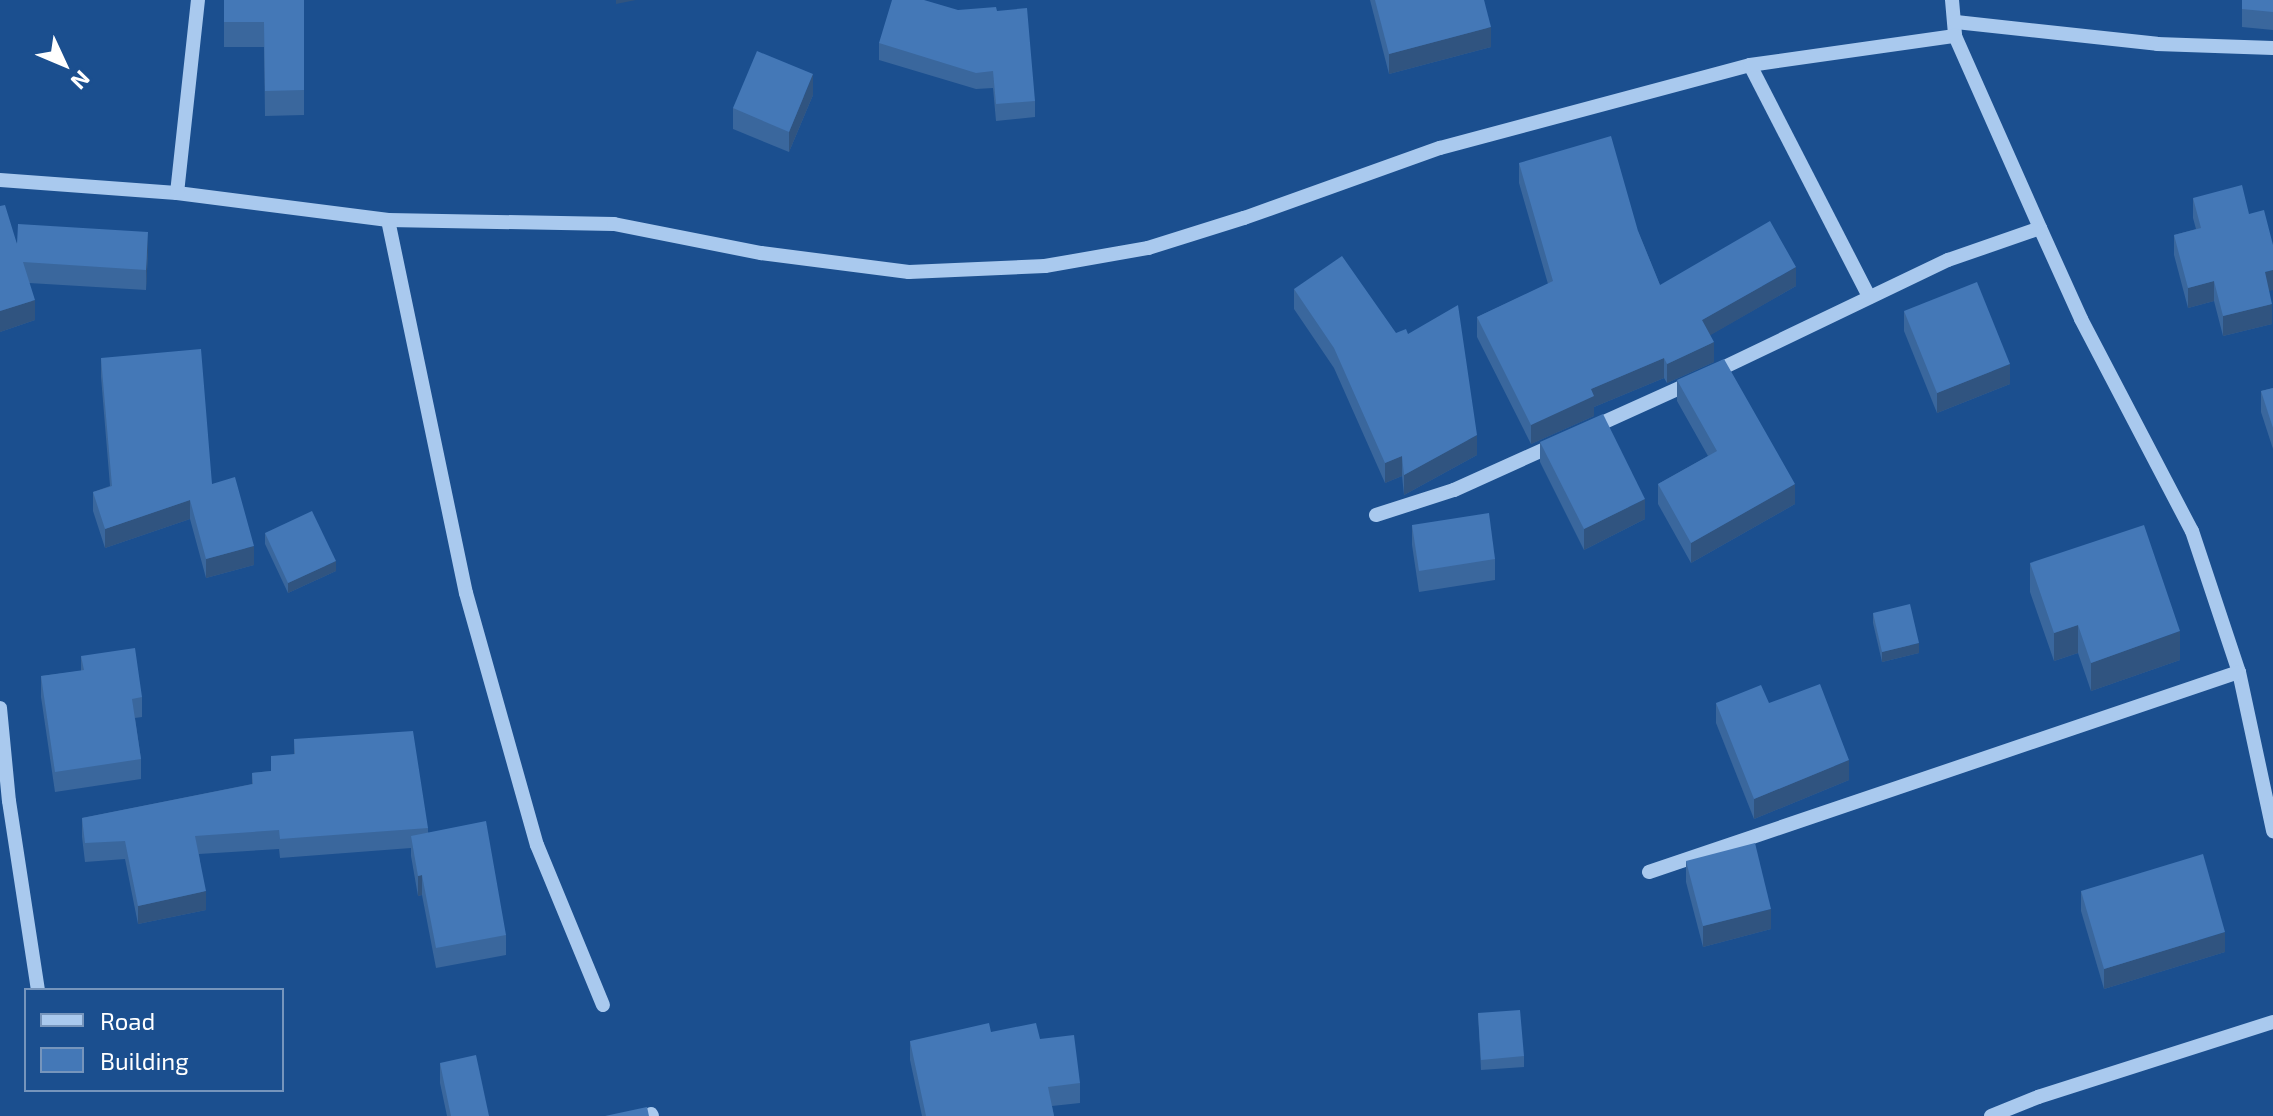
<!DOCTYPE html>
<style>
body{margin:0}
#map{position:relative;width:2273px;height:1116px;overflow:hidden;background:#1b4f8f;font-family:"Exo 2",sans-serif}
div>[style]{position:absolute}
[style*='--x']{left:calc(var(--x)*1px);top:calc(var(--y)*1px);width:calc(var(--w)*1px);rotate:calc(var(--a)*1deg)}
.minor>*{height:14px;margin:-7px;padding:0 7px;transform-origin:7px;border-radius:7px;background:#a9c9ee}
.wall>*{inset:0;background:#3a679d}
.shaded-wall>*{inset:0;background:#305480}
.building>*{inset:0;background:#4478b7}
span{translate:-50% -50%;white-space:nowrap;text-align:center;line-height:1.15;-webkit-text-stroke:7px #1b4f8f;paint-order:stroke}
.legend{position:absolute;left:24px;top:988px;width:260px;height:104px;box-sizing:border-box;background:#1b4f8f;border:2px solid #7695bc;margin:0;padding:10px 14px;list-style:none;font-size:24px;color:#fff}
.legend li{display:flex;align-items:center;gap:16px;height:40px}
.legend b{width:40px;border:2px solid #7695bc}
.north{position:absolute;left:24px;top:24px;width:80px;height:80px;-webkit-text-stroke:6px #1b4f8f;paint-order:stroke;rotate:134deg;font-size:22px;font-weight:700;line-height:32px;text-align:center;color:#fff}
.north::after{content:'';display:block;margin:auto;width:28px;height:36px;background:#fff;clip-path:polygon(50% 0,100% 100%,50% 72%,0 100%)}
</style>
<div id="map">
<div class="minor">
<div style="--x:1952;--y:0;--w:36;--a:85"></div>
<div style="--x:1955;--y:36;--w:210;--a:66.1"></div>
<div style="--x:2040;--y:228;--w:100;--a:65.7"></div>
<div style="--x:2081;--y:319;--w:239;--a:62.4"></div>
<div style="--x:2192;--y:531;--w:149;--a:71.6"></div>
<div style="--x:2239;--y:672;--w:163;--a:77.9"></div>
<div style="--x:1956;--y:22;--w:202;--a:6.2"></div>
<div style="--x:2157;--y:44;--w:116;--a:2"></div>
<div style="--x:1750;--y:65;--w:261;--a:62.8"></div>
<div style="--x:0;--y:180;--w:177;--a:4.2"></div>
<div style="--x:177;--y:193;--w:213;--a:7.3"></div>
<div style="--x:388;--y:220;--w:226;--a:1"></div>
<div style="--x:614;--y:224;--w:150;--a:11.2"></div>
<div style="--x:761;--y:253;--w:149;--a:7.3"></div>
<div style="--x:909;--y:272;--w:136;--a:-2.5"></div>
<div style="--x:1045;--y:266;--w:105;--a:-9.9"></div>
<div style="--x:1148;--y:248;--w:101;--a:-17.4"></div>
<div style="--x:1244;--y:218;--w:208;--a:-19.7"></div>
<div style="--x:1440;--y:148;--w:321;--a:-15"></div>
<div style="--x:1750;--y:65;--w:207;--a:-8.1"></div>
<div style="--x:177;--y:193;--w:194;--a:-83.8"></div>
<div style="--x:388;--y:220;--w:381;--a:78.2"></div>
<div style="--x:466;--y:593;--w:262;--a:74.3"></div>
<div style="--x:537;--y:845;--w:173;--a:67.6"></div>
<div style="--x:1712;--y:373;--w:262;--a:-25.6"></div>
<div style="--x:1948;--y:260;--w:97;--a:-19.2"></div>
<div style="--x:1591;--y:428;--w:112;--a:-24.3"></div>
<div style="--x:1376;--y:515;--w:82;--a:-17.8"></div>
<div style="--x:1454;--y:490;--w:114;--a:-24.3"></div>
<div style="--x:0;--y:708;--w:93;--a:84.5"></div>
<div style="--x:9;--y:801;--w:191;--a:81.3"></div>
<div style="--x:1649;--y:872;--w:623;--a:-18.73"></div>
<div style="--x:651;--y:1114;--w:2;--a:63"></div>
<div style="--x:1991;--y:1116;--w:51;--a:-22"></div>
<div style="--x:2038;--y:1097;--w:247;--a:-17.7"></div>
</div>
<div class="wall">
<div style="clip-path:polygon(224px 0,304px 0,304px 115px,265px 116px,264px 47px,224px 47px)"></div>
<div style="clip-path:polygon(1370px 0,1484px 0,1491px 47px,1389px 74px)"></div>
<div style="clip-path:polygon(2273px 0,2273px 30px,2242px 27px,2242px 9px)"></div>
<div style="clip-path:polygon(958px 10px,997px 11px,1035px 101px,1035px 117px,996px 121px,993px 88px,976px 89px,879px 60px,879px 43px)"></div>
<div style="clip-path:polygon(813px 95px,789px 152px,733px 129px,733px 108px)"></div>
<div style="clip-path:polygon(1519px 163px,1638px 231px,1660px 285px,1796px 286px,1710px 335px,1714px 362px,1667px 383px,1664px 378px,1594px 407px,1594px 416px,1531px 444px,1477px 337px,1477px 317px,1548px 284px,1519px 183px)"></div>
<div style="clip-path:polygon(2193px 198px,2269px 291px,2272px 324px,2223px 336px,2214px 301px,2188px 308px,2174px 255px,2174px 235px,2196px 229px,2193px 218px)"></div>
<div style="clip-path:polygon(0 206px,17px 244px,148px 252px,146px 290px,29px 283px,35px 320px,0 332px)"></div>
<div style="clip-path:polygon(1294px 289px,1396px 333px,1408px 334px,1477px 455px,1404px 495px,1402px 476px,1385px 483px,1334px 368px,1294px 309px)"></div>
<div style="clip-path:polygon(1904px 311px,2010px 384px,1937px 413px,1904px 331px)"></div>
<div style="clip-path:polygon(101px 358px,212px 484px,254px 565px,206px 578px,190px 519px,105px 548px,93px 511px,93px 492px,110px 486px,101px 377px)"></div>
<div style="clip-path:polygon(1677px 380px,1795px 504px,1691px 563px,1658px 504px,1658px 484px,1708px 456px,1677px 401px)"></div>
<div style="clip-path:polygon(2273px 388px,2273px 449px,2261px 412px,2261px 391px)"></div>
<div style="clip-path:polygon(1540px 442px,1645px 519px,1584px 550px,1540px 462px)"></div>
<div style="clip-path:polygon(1412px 525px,1495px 559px,1495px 580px,1419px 592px,1412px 545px)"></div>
<div style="clip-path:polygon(265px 533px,336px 571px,288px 593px,265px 544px)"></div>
<div style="clip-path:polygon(2030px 563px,2180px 660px,2091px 691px,2078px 653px,2054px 661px,2030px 592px)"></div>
<div style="clip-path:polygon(1873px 613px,1919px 653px,1882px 662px,1873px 623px)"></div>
<div style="clip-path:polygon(81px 656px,142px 697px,142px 717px,135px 718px,141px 759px,141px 779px,55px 792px,41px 697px,41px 676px,81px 671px)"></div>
<div style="clip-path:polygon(1716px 703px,1769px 703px,1849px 780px,1754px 819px,1716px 723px)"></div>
<div style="clip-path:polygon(294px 739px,428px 828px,428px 832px,506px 935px,506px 955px,436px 968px,422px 895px,418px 896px,411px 856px,411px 848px,280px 858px,279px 849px,199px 854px,206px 910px,138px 924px,125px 859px,85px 862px,82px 837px,82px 818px,252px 784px,252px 773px,271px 771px,294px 754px)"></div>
<div style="clip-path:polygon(1686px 861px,1771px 929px,1703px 947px,1686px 882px)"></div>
<div style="clip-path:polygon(2081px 891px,2225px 952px,2104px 989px,2081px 911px)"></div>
<div style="clip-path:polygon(1478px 1013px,1524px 1056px,1524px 1067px,1481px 1070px)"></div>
<div style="clip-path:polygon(1040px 1039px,1080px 1083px,1080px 1103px,1052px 1106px,1054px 1116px,922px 1116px,910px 1060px,910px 1041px)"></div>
<div style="clip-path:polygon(440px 1063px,489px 1116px,447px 1116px,440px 1083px)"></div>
</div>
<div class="shaded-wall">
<div style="clip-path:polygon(616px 0,636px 0,616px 4px)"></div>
<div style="clip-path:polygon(1491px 27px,1491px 47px,1389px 74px,1389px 54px)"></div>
<div style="clip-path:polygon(813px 74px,813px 95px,789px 152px,789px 132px)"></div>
<div style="clip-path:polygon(148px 232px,148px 252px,146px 290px,146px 270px)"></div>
<div style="clip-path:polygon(1796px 267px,1796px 286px,1702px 340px,1702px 320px)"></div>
<div style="clip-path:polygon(2273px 270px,2273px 290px,2265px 292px,2265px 272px)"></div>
<div style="clip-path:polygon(2214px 281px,2214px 301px,2188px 308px,2188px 288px)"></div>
<div style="clip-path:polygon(35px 300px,35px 320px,0 332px,0 311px)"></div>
<div style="clip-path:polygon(2272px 304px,2272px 324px,2223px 336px,2223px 316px)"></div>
<div style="clip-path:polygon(1714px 342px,1714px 362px,1667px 383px,1667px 364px)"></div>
<div style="clip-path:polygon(1664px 358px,1664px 378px,1594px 407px,1594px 416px,1531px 444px,1531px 425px,1591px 389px)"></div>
<div style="clip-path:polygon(2010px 364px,2010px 384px,1937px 413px,1937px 393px)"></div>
<div style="clip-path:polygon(1477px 435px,1477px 455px,1404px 495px,1404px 475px)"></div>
<div style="clip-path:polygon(1402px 456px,1402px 476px,1385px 483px,1385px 463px)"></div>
<div style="clip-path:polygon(1795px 484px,1795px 504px,1691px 563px,1691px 543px)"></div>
<div style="clip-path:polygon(1645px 499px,1645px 519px,1584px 550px,1584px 529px)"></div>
<div style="clip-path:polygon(190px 500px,190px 519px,105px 548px,105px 529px)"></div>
<div style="clip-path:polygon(254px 546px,254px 565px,206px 578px,206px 559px)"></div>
<div style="clip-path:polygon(336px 561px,336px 571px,288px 593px,288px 583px)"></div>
<div style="clip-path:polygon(2078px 625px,2078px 653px,2054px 661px,2054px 633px)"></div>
<div style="clip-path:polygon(2180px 631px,2180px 660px,2091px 691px,2091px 663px)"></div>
<div style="clip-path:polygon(1919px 643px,1919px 653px,1882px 662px,1882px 652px)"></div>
<div style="clip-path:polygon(1849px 760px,1849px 780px,1754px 819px,1754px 799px)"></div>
<div style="clip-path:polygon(422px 875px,422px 895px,418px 896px,418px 876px)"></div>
<div style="clip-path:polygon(206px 891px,206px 910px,138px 924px,138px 906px)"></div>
<div style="clip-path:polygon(1771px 909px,1771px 929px,1703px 947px,1703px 926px)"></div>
<div style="clip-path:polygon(2225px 932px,2225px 952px,2104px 989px,2104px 969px)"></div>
</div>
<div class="building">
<div style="clip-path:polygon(224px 0,304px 0,304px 90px,265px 91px,264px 22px,224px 22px)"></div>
<div style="clip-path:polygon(892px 0,924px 0,958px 10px,996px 7px,997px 11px,1027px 8px,1035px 101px,996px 104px,993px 71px,976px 73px,879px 43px)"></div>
<div style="clip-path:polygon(1375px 0,1484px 0,1491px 27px,1389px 54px)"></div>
<div style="clip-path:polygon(2242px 0,2273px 0,2273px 12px,2242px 9px)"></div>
<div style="clip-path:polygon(757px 51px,813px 74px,789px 132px,733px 108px)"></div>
<div style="clip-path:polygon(1611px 136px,1638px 231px,1660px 285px,1770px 221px,1796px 267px,1702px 320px,1714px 342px,1667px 364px,1664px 358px,1591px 389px,1594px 396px,1531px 425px,1477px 317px,1553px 281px,1519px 163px)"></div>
<div style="clip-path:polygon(2242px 185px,2249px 214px,2264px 210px,2273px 245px,2273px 270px,2265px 272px,2272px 304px,2223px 316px,2214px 281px,2188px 288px,2174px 235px,2201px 228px,2193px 198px)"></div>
<div style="clip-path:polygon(5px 205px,17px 244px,18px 224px,148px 232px,146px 270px,23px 262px,35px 300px,0 311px,0 206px)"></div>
<div style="clip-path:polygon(1342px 256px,1396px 333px,1406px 329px,1408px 334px,1458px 305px,1477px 435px,1404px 475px,1402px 456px,1385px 463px,1334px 348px,1294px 289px)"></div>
<div style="clip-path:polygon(1977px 282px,2010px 364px,1937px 393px,1904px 311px)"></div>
<div style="clip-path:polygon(201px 349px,212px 484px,235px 477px,254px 546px,206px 559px,190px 500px,105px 529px,93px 492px,112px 486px,101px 358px)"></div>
<div style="clip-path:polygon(1724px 359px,1795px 484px,1691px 543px,1658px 484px,1717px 451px,1677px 380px)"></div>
<div style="clip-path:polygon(2273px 388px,2273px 428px,2261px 391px)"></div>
<div style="clip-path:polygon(1603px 414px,1645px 499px,1584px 529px,1540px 442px)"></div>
<div style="clip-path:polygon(312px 511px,336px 561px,288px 583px,265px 533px)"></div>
<div style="clip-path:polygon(1489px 513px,1495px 559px,1419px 571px,1412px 525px)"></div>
<div style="clip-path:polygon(2144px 525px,2180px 631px,2091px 663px,2078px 625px,2054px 633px,2030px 563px)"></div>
<div style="clip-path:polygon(1910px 604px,1919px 643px,1882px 652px,1873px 613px)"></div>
<div style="clip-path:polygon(135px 648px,142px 697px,132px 699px,141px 759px,55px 772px,41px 676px,84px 670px,81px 656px)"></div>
<div style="clip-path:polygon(1820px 684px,1849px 760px,1754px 799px,1716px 703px,1761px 685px,1769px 703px)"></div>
<div style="clip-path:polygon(413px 731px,428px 828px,280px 839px,279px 830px,195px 836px,206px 891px,138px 906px,125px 841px,85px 843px,82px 818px,253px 784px,252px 773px,271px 771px,271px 756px,295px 754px,294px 739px)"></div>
<div style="clip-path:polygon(486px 821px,506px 935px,436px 948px,422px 875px,418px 876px,411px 836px)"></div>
<div style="clip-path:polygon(1755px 843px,1771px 909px,1703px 926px,1686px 861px)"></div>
<div style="clip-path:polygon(2203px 854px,2225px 932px,2104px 969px,2081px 891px)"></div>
<div style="clip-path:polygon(1520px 1010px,1524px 1056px,1481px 1060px,1478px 1013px)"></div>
<div style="clip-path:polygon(989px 1023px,991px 1032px,1036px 1023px,1040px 1039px,1074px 1035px,1080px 1083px,1048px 1087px,1054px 1116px,926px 1116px,910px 1041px)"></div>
<div style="clip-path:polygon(476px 1055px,489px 1116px,451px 1116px,440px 1063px)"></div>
<div style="clip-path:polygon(647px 1107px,649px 1116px,605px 1116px)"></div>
</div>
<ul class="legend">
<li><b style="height:10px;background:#a9c9ee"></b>Road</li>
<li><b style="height:22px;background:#4478b7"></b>Building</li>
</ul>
<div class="north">N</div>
</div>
